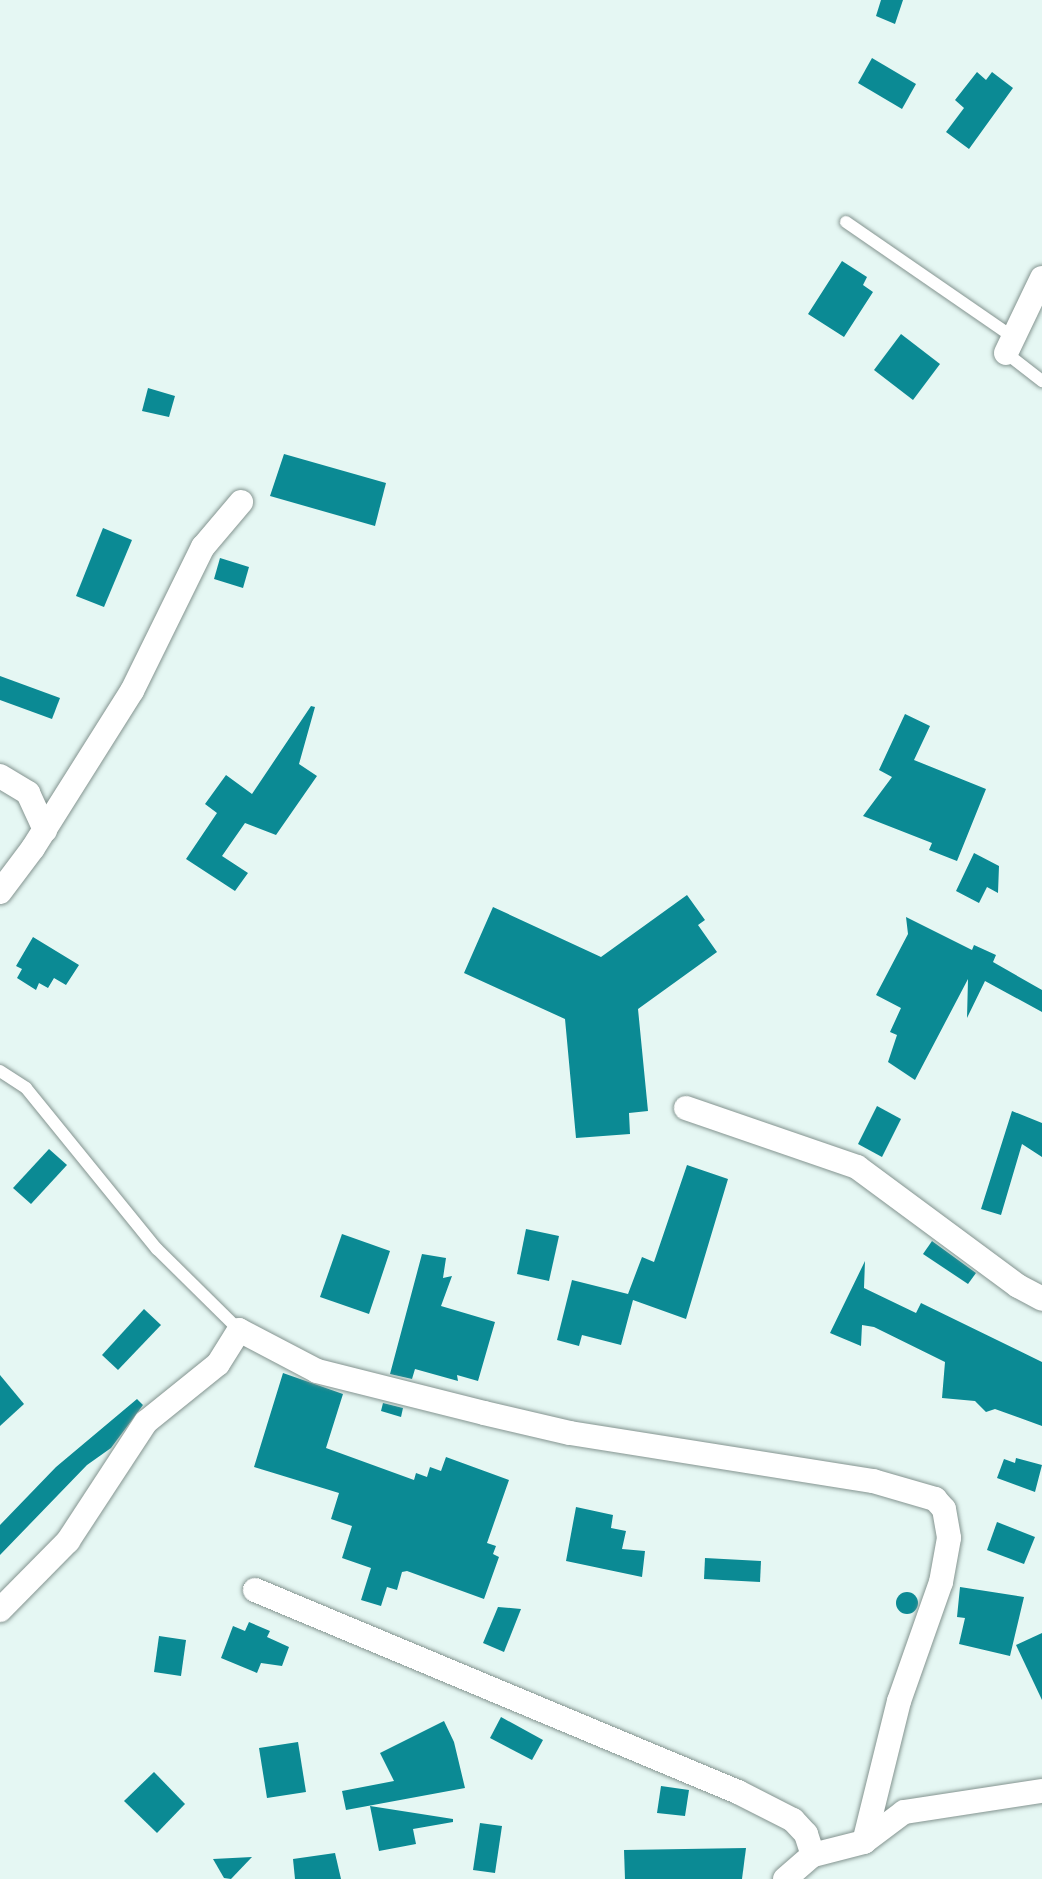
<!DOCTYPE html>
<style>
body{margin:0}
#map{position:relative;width:1042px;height:1879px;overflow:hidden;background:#e5f7f3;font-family:Barlow,sans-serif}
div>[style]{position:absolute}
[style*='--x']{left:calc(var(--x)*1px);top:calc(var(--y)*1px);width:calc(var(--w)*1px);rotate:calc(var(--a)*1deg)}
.building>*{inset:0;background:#0b8a94}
.round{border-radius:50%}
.roads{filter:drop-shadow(0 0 2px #849490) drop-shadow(0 0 2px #849490)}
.service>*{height:12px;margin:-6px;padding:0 6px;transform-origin:6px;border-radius:6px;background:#fff}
.minor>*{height:24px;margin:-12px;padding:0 12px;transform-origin:12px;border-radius:12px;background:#fff}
span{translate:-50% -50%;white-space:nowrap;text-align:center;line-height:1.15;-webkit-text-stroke:5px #fff;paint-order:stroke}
</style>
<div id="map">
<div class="building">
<div style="clip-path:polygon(881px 0,903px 0,895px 24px,876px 16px)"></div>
<div style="clip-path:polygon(872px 58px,916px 84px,902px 109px,858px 83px)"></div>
<div style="clip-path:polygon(977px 72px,986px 80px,992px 72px,1013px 88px,969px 149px,946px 132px,964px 108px,955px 100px)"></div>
<div style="clip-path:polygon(842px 261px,867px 277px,863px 285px,873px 292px,844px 337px,808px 314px)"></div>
<div style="clip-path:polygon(901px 334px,940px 364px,913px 400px,874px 370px)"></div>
<div style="clip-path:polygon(148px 388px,175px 396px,169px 417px,142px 411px)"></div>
<div style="clip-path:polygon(284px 454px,386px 483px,375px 526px,270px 496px)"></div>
<div style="clip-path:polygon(103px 528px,132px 540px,104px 607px,76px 596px)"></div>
<div style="clip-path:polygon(220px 558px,249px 567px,243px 588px,214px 579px)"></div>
<div style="clip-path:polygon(0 676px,60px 698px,52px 719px,0 700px)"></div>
<div style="clip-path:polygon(311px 706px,315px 707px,299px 764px,317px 776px,276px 835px,245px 823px,222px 856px,248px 873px,235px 891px,186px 859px,217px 813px,205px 804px,226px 775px,252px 794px)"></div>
<div style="clip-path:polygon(905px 714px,930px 726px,914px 760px,986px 789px,957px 861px,929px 850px,932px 843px,863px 816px,892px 777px,879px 770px)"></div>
<div style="clip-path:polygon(974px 853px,999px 866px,998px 893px,987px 887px,979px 903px,956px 891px)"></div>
<div style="clip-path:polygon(687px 895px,705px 920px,698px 925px,717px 952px,638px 1009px,648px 1111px,629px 1113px,630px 1134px,576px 1138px,565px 1019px,464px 973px,493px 907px,601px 957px)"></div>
<div style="clip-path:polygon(906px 917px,972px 950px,974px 945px,996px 955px,993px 962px,1042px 990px,1042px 1012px,985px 981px,967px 1018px,968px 979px,915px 1080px,888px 1062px,897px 1035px,890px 1032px,901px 1008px,876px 995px,908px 934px)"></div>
<div style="clip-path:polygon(33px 937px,79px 965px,66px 985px,54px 978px,48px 988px,39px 983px,36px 990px,17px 978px,22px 969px,16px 966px)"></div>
<div style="clip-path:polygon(877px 1106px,901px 1119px,882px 1157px,858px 1144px)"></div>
<div style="clip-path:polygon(1012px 1111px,1042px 1123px,1042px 1157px,1022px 1144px,1001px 1215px,981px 1209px)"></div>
<div style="clip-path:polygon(49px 1149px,67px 1165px,31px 1204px,13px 1188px)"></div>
<div style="clip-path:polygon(687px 1165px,728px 1179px,686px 1319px,633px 1300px,621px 1345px,582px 1335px,579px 1346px,557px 1340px,572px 1280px,628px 1294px,642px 1257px,654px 1262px)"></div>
<div style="clip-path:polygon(526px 1229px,559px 1236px,549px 1281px,517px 1274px)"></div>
<div style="clip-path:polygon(342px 1234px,390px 1251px,369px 1314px,320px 1297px)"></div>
<div style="clip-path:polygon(932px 1241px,976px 1273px,968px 1284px,923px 1254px)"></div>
<div style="clip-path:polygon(422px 1254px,446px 1258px,443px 1278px,452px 1276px,441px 1306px,495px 1322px,478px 1381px,457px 1375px,458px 1381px,415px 1369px,412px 1379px,390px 1374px)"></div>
<div style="clip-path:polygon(865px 1261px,864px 1288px,916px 1313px,921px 1303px,1042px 1362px,1042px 1426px,995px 1409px,986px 1412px,975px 1401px,942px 1398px,945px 1362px,874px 1327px,862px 1325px,861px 1346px,830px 1333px)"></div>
<div style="clip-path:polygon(144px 1309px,161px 1325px,118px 1370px,102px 1355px)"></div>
<div style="clip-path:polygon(283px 1373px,343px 1394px,326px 1448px,414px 1480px,416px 1473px,427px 1477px,430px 1467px,441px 1471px,446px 1457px,509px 1480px,487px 1543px,496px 1546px,493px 1554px,499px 1557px,484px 1599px,407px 1571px,402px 1572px,397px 1590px,387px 1587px,381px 1606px,361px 1600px,371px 1568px,342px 1558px,352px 1526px,331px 1519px,339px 1493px,254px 1467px)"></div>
<div style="clip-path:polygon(0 1375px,24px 1404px,0 1426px)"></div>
<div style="clip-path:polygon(137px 1399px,143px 1405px,111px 1448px,87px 1465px,0 1555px,0 1525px,56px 1467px)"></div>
<div style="clip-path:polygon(383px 1403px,403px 1408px,401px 1417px,381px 1411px)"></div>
<div style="clip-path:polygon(1016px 1458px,1042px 1465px,1035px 1492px,997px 1478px,1004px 1459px,1015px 1463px)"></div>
<div style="clip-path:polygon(576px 1507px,613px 1515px,611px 1528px,626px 1531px,622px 1549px,645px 1551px,642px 1577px,566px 1561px)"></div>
<div style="clip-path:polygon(997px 1522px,1035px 1537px,1024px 1564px,987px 1550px)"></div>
<div style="clip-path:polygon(705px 1558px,761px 1561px,760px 1582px,704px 1579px)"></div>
<div style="clip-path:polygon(960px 1587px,1024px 1597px,1010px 1656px,959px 1644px,965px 1618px,957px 1617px)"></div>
<div class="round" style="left:896px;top:1592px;width:22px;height:22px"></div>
<div style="clip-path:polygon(498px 1607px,521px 1609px,504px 1652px,483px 1643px)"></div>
<div style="clip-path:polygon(249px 1622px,270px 1631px,267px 1637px,289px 1647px,282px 1666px,261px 1663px,257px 1673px,221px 1658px,233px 1626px,245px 1631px)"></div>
<div style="clip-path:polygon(1042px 1633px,1042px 1700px,1016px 1645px)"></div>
<div style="clip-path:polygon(159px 1636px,186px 1640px,181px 1676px,154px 1672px)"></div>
<div style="clip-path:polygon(501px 1717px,543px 1740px,532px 1760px,490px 1738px)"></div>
<div style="clip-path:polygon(444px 1721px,454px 1742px,465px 1788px,346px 1810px,342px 1791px,394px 1781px,380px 1753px)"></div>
<div style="clip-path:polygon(298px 1742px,306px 1792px,267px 1798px,259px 1748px)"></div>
<div style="clip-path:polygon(154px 1772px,185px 1804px,157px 1833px,124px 1801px)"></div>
<div style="clip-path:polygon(661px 1786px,689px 1790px,685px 1816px,657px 1813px)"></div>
<div style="clip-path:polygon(370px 1806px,453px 1819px,453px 1822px,413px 1829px,416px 1844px,379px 1851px)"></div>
<div style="clip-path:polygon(480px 1823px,502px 1826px,495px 1873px,473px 1870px)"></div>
<div style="clip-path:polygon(746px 1848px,742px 1879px,625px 1879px,624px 1850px)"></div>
<div style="clip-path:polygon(335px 1853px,341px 1879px,295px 1879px,293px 1859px)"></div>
<div style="clip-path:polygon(252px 1857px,231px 1879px,224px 1878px,213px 1859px)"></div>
</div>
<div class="roads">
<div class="service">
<div style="--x:846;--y:222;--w:203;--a:34.6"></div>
<div style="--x:1006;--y:353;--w:46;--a:37.9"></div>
<div style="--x:0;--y:1071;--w:31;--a:33"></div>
<div style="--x:26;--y:1088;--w:208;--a:50.9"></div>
<div style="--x:157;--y:1249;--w:115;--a:44.6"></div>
</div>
<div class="minor">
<div style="--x:1006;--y:353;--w:83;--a:-64.4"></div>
<div style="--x:0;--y:776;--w:33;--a:31"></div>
<div style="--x:28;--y:793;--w:41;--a:65.3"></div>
<div style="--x:0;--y:892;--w:55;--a:-53.1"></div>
<div style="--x:33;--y:848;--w:186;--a:-57.8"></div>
<div style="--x:132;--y:691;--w:161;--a:-63.8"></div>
<div style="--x:203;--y:547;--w:59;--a:-49.8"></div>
<div style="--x:686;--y:1108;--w:181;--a:19"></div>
<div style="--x:857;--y:1167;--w:200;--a:36.5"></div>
<div style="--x:1018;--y:1286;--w:27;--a:28"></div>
<div style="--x:255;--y:1590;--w:524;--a:22.7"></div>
<div style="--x:738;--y:1792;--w:62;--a:27"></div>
<div style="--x:793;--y:1820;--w:19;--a:47"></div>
<div style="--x:806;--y:1834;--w:22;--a:72"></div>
<div style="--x:0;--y:1610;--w:97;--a:-45.4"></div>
<div style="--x:68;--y:1541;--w:142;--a:-56.8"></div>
<div style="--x:146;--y:1422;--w:92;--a:-38.9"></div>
<div style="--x:218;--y:1364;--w:40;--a:-58"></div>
<div style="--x:239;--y:1330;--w:88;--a:27.7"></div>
<div style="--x:317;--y:1371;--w:172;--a:14.1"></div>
<div style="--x:484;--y:1413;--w:88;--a:13.1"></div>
<div style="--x:570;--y:1433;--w:307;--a:9"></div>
<div style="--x:873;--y:1481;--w:65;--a:16.2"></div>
<div style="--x:935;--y:1499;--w:13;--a:48"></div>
<div style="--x:944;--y:1509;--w:29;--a:80"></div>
<div style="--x:949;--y:1538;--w:45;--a:100.3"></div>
<div style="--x:941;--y:1582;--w:126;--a:109.4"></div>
<div style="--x:899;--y:1701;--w:145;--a:103.9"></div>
<div style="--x:785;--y:1879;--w:37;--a:-41"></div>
<div style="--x:813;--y:1855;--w:53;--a:-14.3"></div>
<div style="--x:864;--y:1842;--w:50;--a:-36.9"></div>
<div style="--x:904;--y:1812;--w:140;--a:-8.7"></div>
</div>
</div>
</div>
